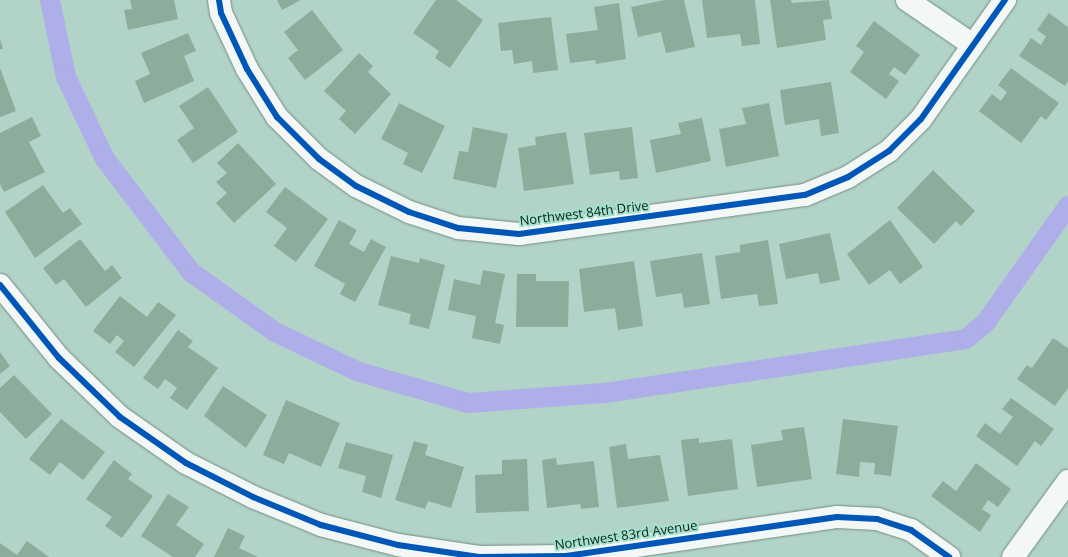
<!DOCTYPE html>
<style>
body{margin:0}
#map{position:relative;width:1068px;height:557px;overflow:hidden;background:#b2d3c8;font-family:"Open Sans",sans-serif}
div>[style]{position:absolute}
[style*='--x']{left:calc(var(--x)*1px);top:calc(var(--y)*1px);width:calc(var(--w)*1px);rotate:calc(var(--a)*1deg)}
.canal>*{height:20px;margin:-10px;padding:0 10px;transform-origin:10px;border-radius:10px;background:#aeaee9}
.building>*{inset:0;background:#8dac9b}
.roads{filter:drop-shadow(0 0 1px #738d84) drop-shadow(0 0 1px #738d84)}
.minor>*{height:22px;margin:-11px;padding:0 11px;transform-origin:11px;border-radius:11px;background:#f3f8f7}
.cycleway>*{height:6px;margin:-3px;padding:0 3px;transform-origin:3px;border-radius:3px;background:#0057b8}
span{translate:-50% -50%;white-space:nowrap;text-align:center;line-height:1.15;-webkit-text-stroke:4px #a5e1cc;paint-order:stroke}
.street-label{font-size:13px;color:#0a221b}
</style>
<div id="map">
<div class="canal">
<div style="--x:50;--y:0;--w:79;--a:78.3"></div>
<div style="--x:66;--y:77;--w:91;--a:64.6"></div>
<div style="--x:105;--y:159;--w:142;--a:52.7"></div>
<div style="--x:191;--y:272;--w:103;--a:35.5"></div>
<div style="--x:275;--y:332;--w:93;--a:25.5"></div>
<div style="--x:359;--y:372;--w:113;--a:15.9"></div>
<div style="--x:468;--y:403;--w:137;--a:-4.2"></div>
<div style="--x:605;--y:393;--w:365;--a:-8.5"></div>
<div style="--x:966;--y:339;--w:26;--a:-40"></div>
<div style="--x:986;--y:322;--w:142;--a:-54.7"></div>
</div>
<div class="building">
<div style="clip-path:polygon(130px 0,174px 0,178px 19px,128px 30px,124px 10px,132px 9px)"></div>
<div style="clip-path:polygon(277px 0,301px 0,282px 10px)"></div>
<div style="clip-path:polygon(436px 0,456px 0,483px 20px,450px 68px,435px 58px,439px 51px,413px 33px)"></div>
<div style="clip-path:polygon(665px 0,684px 0,695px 47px,666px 53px,661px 32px,638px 37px,631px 7px)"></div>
<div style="clip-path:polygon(702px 0,755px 0,760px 44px,742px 46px,740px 34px,707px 38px)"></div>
<div style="clip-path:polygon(770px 0,791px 0,792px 3px,829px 0,832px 19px,823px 20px,826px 40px,777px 48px)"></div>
<div style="clip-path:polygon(619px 3px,626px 59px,596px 64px,595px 60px,570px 63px,566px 34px,598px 30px,594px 7px)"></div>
<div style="clip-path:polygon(312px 10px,343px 50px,305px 80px,288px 58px,298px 50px,284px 32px)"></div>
<div style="clip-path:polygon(1049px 13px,1068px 27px,1068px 81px,1065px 86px,1019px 56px,1031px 38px,1041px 45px,1046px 36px,1037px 30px)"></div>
<div style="clip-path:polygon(551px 17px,558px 70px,533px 73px,532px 61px,514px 64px,512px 50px,501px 51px,498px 23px)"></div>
<div style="clip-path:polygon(874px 21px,920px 55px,905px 75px,894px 67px,889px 74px,899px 81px,886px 99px,850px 72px,864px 52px,856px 46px)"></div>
<div style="clip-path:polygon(188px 33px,196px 51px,184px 56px,194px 81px,144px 103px,135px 81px,150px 74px,141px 53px)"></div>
<div style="clip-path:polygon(0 39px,3px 49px,0 49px)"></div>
<div style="clip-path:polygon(359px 53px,373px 66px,368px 72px,391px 94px,355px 134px,339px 119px,346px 111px,324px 91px)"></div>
<div style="clip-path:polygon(0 68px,16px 111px,0 117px)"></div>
<div style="clip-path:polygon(1011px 68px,1059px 103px,1046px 120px,1041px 116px,1021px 143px,979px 111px,992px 94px,1001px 101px,1007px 92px,998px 85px)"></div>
<div style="clip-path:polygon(831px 82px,839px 133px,821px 136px,819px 119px,785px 125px,780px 90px)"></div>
<div style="clip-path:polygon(208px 87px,238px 132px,193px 163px,177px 140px,194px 128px,179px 106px)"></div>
<div style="clip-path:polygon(399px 103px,445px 126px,422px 173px,403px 164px,408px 153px,381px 139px)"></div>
<div style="clip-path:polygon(769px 103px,779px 156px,726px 167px,719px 129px,746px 124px,742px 108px)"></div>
<div style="clip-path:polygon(32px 117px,41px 136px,29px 142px,45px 172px,4px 192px,0 184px,0 133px)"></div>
<div style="clip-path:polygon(702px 118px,711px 161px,656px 173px,650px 140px,681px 134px,678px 123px)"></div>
<div style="clip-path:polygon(473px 127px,508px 134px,496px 188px,453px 179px,459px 151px,468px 152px)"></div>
<div style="clip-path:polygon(632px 127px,638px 178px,620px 180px,619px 171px,590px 175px,584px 133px)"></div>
<div style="clip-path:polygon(566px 132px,574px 184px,524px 191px,518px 148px,536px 145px,535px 137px)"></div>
<div style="clip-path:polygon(238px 143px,276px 184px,234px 223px,216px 203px,227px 193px,216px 182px,227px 173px,217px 163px)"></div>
<div style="clip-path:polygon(933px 170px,975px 211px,961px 226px,956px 221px,934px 244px,897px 208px)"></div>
<div style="clip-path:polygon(43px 185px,63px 213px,70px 208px,82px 224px,35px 258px,5px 212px)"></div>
<div style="clip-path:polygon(285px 187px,328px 219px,296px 262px,274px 246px,287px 228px,266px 212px)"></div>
<div style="clip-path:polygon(339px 220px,357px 230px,349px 244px,364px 252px,371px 239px,386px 247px,355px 302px,340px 294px,345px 284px,314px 266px)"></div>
<div style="clip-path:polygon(890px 220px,923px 267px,900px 284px,890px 270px,869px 285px,847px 254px)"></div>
<div style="clip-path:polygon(830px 233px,840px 280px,820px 284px,818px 273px,786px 279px,779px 244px)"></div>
<div style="clip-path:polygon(80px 239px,105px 271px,112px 265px,122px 278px,86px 307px,64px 279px,56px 285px,43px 268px)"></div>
<div style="clip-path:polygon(768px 240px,778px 304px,759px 306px,757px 294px,721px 299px,715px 256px,740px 252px,740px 245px)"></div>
<div style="clip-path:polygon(702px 253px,710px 304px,684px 308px,682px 293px,656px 297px,650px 261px)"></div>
<div style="clip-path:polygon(391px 256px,419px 263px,420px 258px,445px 265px,429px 329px,409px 324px,411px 314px,378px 305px)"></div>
<div style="clip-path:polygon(634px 261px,643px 326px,618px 330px,615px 308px,584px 312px,579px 269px)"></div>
<div style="clip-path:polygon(483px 270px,505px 274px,495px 323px,504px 325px,500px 344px,472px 338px,476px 316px,448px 310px,454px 279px,480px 285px)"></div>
<div style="clip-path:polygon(517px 274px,536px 274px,536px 281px,569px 281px,568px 327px,516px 327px)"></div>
<div style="clip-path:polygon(120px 296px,147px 317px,158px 302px,176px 315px,134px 367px,115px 352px,124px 341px,117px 335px,110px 344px,93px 331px)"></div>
<div style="clip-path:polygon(178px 330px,193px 341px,188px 347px,218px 368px,187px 410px,170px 398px,177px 388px,165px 379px,158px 389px,143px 378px)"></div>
<div style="clip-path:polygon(1053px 338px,1068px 348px,1068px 388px,1055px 406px,1017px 379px,1027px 365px,1032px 368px)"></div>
<div style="clip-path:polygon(0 352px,10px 366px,0 374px)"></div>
<div style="clip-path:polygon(14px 375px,52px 414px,26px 439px,0 412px,0 388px)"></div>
<div style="clip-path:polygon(223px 386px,267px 415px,246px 448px,204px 416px)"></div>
<div style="clip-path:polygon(1011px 398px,1054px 429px,1041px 446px,1035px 441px,1017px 466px,976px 436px,985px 423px,1000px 434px,1013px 417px,1002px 409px)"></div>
<div style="clip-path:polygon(286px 400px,340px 423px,321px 467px,289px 453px,284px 464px,263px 455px)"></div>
<div style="clip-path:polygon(61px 419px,105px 452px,83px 480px,60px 462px,50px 475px,29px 459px)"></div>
<div style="clip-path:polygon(843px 419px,898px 426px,891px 476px,874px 474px,875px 463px,860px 462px,859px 477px,836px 474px)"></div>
<div style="clip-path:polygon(804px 427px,812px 479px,757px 487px,751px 445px,783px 440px,781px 430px)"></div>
<div style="clip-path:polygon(699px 438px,699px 443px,732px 439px,738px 489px,688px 496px,681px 440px)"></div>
<div style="clip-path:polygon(414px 441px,428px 445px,425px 455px,464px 467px,451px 508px,428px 501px,425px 509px,395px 500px)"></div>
<div style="clip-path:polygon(346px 442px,393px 455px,381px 498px,362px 492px,366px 476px,338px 468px)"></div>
<div style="clip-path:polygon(626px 444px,628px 459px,660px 455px,669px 501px,617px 508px,609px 447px)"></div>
<div style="clip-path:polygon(556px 458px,557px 465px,594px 461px,599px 507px,581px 509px,580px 504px,547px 508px,542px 460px)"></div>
<div style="clip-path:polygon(527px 459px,529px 511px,476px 513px,475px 475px,502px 474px,502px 460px)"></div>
<div style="clip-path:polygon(114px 460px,132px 474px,128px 479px,153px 496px,122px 538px,105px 526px,112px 517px,86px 499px)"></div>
<div style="clip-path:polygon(976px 463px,1011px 489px,998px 507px,988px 500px,982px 509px,991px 515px,980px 532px,931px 496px,943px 481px,956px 491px)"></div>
<div style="clip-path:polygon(168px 494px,189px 507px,176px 525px,204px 544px,195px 557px,173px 557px,141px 536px)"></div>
<div style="clip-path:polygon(228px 528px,245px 536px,239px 548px,258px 557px,214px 557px)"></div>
<div style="clip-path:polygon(27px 541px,49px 557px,0 557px,0 543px,17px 555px)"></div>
</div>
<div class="roads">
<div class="minor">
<div style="--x:219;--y:0;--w:13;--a:81"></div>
<div style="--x:221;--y:13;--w:62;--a:65.1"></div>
<div style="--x:247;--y:69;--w:57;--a:58"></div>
<div style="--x:277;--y:117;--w:59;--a:45"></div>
<div style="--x:319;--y:159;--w:46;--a:36.1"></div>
<div style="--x:356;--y:186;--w:59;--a:26.1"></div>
<div style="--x:409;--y:212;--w:52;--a:18.1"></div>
<div style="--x:458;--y:228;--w:61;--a:5.6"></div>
<div style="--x:519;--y:234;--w:289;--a:-7.8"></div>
<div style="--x:805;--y:195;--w:47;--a:-22.7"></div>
<div style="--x:848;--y:177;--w:49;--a:-32.4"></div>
<div style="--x:889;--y:151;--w:45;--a:-45"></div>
<div style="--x:921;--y:119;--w:146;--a:-54.8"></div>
<div style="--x:907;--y:0;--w:80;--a:34.3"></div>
<div style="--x:0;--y:285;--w:94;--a:51.1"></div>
<div style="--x:59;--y:358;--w:85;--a:44"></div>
<div style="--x:120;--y:417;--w:80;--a:34.9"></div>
<div style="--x:186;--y:463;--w:75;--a:26.9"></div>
<div style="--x:253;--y:497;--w:74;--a:22.4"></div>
<div style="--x:321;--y:525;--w:80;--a:14.6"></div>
<div style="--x:398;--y:545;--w:82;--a:8.4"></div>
<div style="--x:479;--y:557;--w:87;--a:-0.7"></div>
<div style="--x:566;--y:556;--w:274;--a:-8.2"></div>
<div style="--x:837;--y:517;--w:40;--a:2.9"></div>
<div style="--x:877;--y:519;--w:36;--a:18"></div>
<div style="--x:911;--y:530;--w:47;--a:35.4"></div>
<div style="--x:1013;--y:557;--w:94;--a:-54.1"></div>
</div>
</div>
<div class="cycleway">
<div style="--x:219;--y:0;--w:13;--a:81"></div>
<div style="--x:221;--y:13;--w:62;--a:65.1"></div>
<div style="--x:247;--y:69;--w:57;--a:58"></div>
<div style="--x:277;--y:117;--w:59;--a:45"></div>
<div style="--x:319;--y:159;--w:46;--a:36.1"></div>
<div style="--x:356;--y:186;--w:59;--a:26.1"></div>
<div style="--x:409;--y:212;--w:52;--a:18.1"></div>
<div style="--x:458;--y:228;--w:61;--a:5.6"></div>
<div style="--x:519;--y:234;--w:289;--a:-7.8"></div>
<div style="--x:805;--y:195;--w:47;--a:-22.7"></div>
<div style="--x:848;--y:177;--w:49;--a:-32.4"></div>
<div style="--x:889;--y:151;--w:45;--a:-45"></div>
<div style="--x:921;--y:119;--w:146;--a:-54.8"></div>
<div style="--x:0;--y:285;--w:94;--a:51.1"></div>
<div style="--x:59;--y:358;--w:85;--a:44"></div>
<div style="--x:120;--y:417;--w:80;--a:34.9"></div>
<div style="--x:186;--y:463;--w:75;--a:26.9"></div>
<div style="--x:253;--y:497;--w:74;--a:22.4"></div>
<div style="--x:321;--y:525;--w:80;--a:14.6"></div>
<div style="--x:398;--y:545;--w:82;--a:8.4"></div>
<div style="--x:479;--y:557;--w:87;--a:-0.7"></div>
<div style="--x:566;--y:556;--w:274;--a:-8.2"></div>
<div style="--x:837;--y:517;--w:40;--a:2.9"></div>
<div style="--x:877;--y:519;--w:36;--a:18"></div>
<div style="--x:911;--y:530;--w:47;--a:35.4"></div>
</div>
<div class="street-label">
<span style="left:584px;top:213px;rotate:-7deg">Northwest 84th Drive</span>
<span style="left:626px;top:535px;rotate:-8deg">Northwest 83rd Avenue</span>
</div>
</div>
